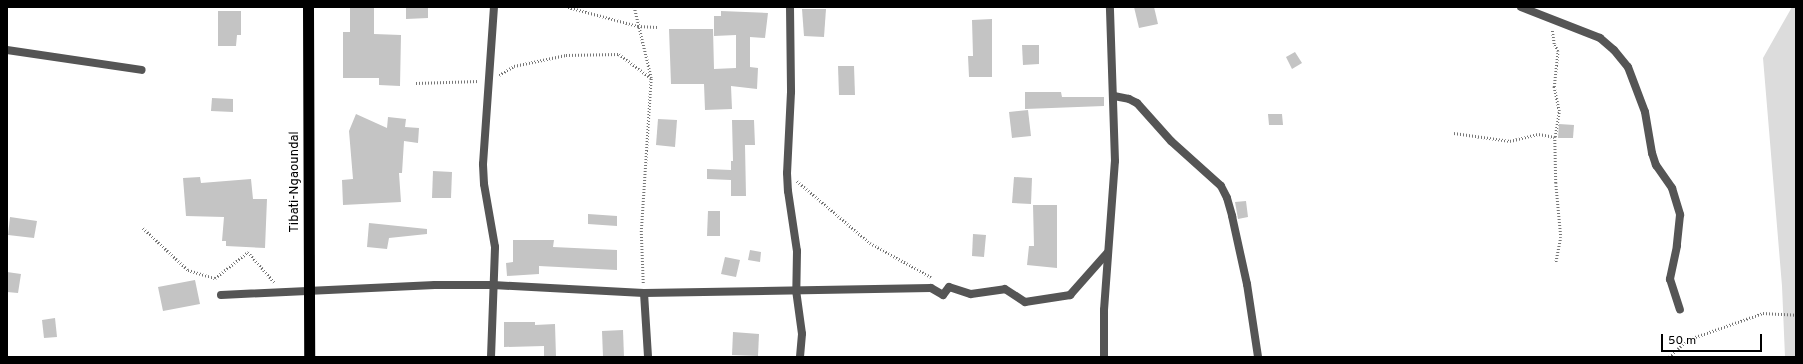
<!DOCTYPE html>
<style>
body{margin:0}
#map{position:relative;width:1803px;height:364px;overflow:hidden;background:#fff;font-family:Overpass,sans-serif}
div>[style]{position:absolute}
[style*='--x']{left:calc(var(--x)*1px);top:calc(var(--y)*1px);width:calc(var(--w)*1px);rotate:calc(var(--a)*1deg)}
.green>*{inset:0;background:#dcdcdc}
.building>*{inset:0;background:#c4c4c4}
.path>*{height:2.5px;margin-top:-1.25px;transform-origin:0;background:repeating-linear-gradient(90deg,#777 0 1px,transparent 0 3px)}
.minor>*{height:8px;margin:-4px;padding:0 4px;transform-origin:4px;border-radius:4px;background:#555}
.trunk>*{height:11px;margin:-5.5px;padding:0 5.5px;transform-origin:5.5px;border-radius:5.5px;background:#000}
span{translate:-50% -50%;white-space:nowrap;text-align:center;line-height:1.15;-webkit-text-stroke:3px #fff;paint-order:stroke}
.street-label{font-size:13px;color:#000}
.frame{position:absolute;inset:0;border:8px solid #000;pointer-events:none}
.scale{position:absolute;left:1661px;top:334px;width:101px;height:18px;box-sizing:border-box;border:2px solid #000;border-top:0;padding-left:5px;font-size:12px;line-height:14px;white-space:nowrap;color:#000;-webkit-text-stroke:3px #fff;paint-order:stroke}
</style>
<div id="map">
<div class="green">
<div style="clip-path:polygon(1792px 7px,1796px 7px,1796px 357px,1785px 357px,1782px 286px,1763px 58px)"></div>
</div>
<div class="building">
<div style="clip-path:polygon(350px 7px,374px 7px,374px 34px,401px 35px,400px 86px,379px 85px,379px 78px,343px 78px,343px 32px,350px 32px)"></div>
<div style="clip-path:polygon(406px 7px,428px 7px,428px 18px,406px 19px)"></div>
<div style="clip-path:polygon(1134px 7px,1154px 7px,1158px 24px,1139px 28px)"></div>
<div style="clip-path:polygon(802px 9px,826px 9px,824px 37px,804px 36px)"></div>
<div style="clip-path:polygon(218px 11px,241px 11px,241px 35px,237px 35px,236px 46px,218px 46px)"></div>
<div style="clip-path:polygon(721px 11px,768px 13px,765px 38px,750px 37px,750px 67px,758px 68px,757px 89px,731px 86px,732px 109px,705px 110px,704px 84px,671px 84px,669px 29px,713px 29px,714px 69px,736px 68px,736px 35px,714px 36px,714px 16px,721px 16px)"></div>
<div style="clip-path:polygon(992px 19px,992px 77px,969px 77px,968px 56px,973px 56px,972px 20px)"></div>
<div style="clip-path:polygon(1022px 45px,1039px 45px,1039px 64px,1023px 65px)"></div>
<div style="clip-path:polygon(1295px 52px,1302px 63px,1292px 69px,1286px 57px)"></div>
<div style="clip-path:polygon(838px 66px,854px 66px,855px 95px,839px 95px)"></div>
<div style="clip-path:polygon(1025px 92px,1061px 92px,1062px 97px,1104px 97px,1104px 106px,1025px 109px)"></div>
<div style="clip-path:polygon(212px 98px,233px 99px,233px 112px,211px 111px)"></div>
<div style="clip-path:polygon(1028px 110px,1031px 136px,1012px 138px,1009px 112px)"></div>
<div style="clip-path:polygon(356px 114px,387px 128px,388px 117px,406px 119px,405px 127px,419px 128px,418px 143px,404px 141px,402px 173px,399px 173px,401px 202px,343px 205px,342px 180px,353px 179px,349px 131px)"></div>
<div style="clip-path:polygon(1268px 114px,1282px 114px,1283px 125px,1269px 125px)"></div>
<div style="clip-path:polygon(658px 119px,677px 120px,675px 147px,656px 145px)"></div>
<div style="clip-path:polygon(732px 120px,754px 120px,755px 145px,745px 145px,746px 196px,731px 196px,731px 180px,707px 179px,707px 169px,731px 170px,731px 161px,733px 161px)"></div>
<div style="clip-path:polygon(1559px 124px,1574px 125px,1573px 138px,1558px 138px)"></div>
<div style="clip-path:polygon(433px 171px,452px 172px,451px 198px,432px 198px)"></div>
<div style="clip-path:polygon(200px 177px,201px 183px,251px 179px,253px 199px,267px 199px,265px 248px,226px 246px,226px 241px,222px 241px,224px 217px,186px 216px,183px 178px)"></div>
<div style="clip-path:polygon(1014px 177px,1032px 178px,1031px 204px,1012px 203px)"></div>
<div style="clip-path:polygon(1246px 201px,1248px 217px,1238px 219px,1235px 202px)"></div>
<div style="clip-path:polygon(1033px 205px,1057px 205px,1057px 268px,1027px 265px,1029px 246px,1034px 246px)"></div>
<div style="clip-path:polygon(708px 211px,720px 211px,720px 236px,707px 236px)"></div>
<div style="clip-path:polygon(588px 214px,617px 216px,617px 226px,588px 224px)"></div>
<div style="clip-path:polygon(10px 217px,37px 221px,34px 238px,8px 235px)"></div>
<div style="clip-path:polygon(369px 223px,427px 229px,427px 234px,389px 238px,387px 249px,367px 247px)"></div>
<div style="clip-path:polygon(973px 234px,986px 235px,984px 257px,972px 256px)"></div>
<div style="clip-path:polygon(513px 240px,554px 240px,553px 247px,617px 250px,617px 270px,539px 266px,539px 274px,507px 276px,506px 263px,513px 262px)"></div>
<div style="clip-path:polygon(750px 250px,761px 252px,760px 262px,748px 260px)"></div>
<div style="clip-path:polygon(725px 257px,740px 260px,736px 277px,721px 274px)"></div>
<div style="clip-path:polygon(7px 272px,21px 274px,18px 293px,7px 292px)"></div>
<div style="clip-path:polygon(195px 280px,200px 304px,163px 311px,158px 287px)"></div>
<div style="clip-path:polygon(55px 318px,57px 337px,44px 338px,42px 320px)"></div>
<div style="clip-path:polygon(504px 322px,535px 322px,535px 325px,555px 324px,556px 357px,544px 357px,544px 346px,504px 347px)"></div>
<div style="clip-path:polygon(623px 330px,624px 357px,603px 357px,602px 331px)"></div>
<div style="clip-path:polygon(733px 332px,759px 334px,758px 356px,732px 355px)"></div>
</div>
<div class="path">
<div style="--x:568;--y:7;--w:73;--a:15.2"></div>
<div style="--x:638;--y:26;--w:19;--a:3"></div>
<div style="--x:499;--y:75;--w:17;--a:-31"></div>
<div style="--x:514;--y:66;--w:53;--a:-11.9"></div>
<div style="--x:566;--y:55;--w:53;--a:-1.1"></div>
<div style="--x:619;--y:54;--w:40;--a:37"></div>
<div style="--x:651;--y:78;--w:73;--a:-103.5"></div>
<div style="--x:416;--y:83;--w:63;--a:-1.8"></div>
<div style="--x:1454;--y:133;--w:57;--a:8.1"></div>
<div style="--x:1510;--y:141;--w:30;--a:-14"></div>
<div style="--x:1539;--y:134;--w:16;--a:11"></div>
<div style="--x:1555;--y:137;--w:26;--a:-81"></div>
<div style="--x:1559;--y:111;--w:25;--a:-102"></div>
<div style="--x:1554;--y:87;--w:36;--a:-84"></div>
<div style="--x:1558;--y:51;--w:8;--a:-120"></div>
<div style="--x:1554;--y:44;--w:14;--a:-98"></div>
<div style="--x:1555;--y:137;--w:46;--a:88.8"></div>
<div style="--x:1556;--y:183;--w:54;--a:84.7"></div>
<div style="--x:1561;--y:237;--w:26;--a:101"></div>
<div style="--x:797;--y:181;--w:96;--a:40.3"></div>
<div style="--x:870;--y:243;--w:70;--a:29.1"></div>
<div style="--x:143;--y:228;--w:62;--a:43"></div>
<div style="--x:188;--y:270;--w:28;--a:17"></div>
<div style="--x:215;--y:278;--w:42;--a:-38.2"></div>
<div style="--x:248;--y:252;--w:40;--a:49"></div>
<div style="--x:643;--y:283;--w:51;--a:-92.2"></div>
<div style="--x:641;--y:232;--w:154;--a:-86.3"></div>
<div style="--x:1669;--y:357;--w:25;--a:-43"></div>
<div style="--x:1687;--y:340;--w:81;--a:-19.6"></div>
<div style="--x:1763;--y:313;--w:33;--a:3"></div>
</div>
<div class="minor">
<div style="--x:790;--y:7;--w:85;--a:89.3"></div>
<div style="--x:791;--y:92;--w:81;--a:92.8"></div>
<div style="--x:787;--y:173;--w:18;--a:87"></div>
<div style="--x:788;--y:191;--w:61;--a:81.5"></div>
<div style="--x:797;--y:251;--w:39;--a:91"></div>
<div style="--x:796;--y:290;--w:44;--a:82.2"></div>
<div style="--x:802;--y:334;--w:23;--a:95"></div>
<div style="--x:1521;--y:7;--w:85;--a:21.4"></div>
<div style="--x:1600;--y:38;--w:18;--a:41"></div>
<div style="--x:1614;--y:50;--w:22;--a:51"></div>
<div style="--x:1628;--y:67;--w:48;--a:69.3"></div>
<div style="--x:1645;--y:112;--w:42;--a:80.3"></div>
<div style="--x:1652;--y:153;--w:13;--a:72"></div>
<div style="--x:1656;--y:165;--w:28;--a:55"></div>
<div style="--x:1672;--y:188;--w:28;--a:73"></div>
<div style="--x:1680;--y:215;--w:31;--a:96"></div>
<div style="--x:1677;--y:246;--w:34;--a:102"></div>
<div style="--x:1670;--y:279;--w:32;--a:72"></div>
<div style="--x:7;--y:50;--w:136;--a:8.4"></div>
<div style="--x:1114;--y:96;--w:15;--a:11"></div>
<div style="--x:1129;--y:99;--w:9;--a:27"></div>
<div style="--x:1137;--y:103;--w:51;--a:48.2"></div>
<div style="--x:1171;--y:141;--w:67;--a:42"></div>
<div style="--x:1221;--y:186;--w:13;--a:63"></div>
<div style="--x:1227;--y:198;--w:19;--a:74"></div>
<div style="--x:1232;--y:216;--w:70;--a:77.6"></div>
<div style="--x:1247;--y:284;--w:74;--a:81.4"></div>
<div style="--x:644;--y:293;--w:64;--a:86.4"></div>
<div style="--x:221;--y:295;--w:214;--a:-2.7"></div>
<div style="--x:435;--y:285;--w:58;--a:0"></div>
<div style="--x:493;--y:285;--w:151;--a:3"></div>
<div style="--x:644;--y:293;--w:287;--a:-1"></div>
<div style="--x:931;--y:288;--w:14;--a:30"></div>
<div style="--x:943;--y:295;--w:10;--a:-53"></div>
<div style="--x:949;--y:287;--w:23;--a:18"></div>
<div style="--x:971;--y:294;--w:34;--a:-8"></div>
<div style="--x:1005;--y:289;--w:24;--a:33"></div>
<div style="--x:1025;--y:302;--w:46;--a:-8.8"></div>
<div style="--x:1070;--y:295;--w:57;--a:-48.5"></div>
<div style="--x:491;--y:357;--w:110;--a:-87.9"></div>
<div style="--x:495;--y:247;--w:64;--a:-99.9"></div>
<div style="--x:484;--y:184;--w:20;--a:-93"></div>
<div style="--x:483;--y:164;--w:157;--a:-86"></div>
<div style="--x:1104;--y:357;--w:47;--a:-90"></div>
<div style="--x:1104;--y:310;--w:149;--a:-85.8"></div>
<div style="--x:1115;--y:161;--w:154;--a:-91.9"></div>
</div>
<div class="trunk">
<div style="--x:308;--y:7;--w:350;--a:89.8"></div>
</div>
<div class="street-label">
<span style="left:295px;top:182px;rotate:-90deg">Tibati-Ngaoundal</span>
</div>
<div class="frame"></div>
<div class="scale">50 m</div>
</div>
